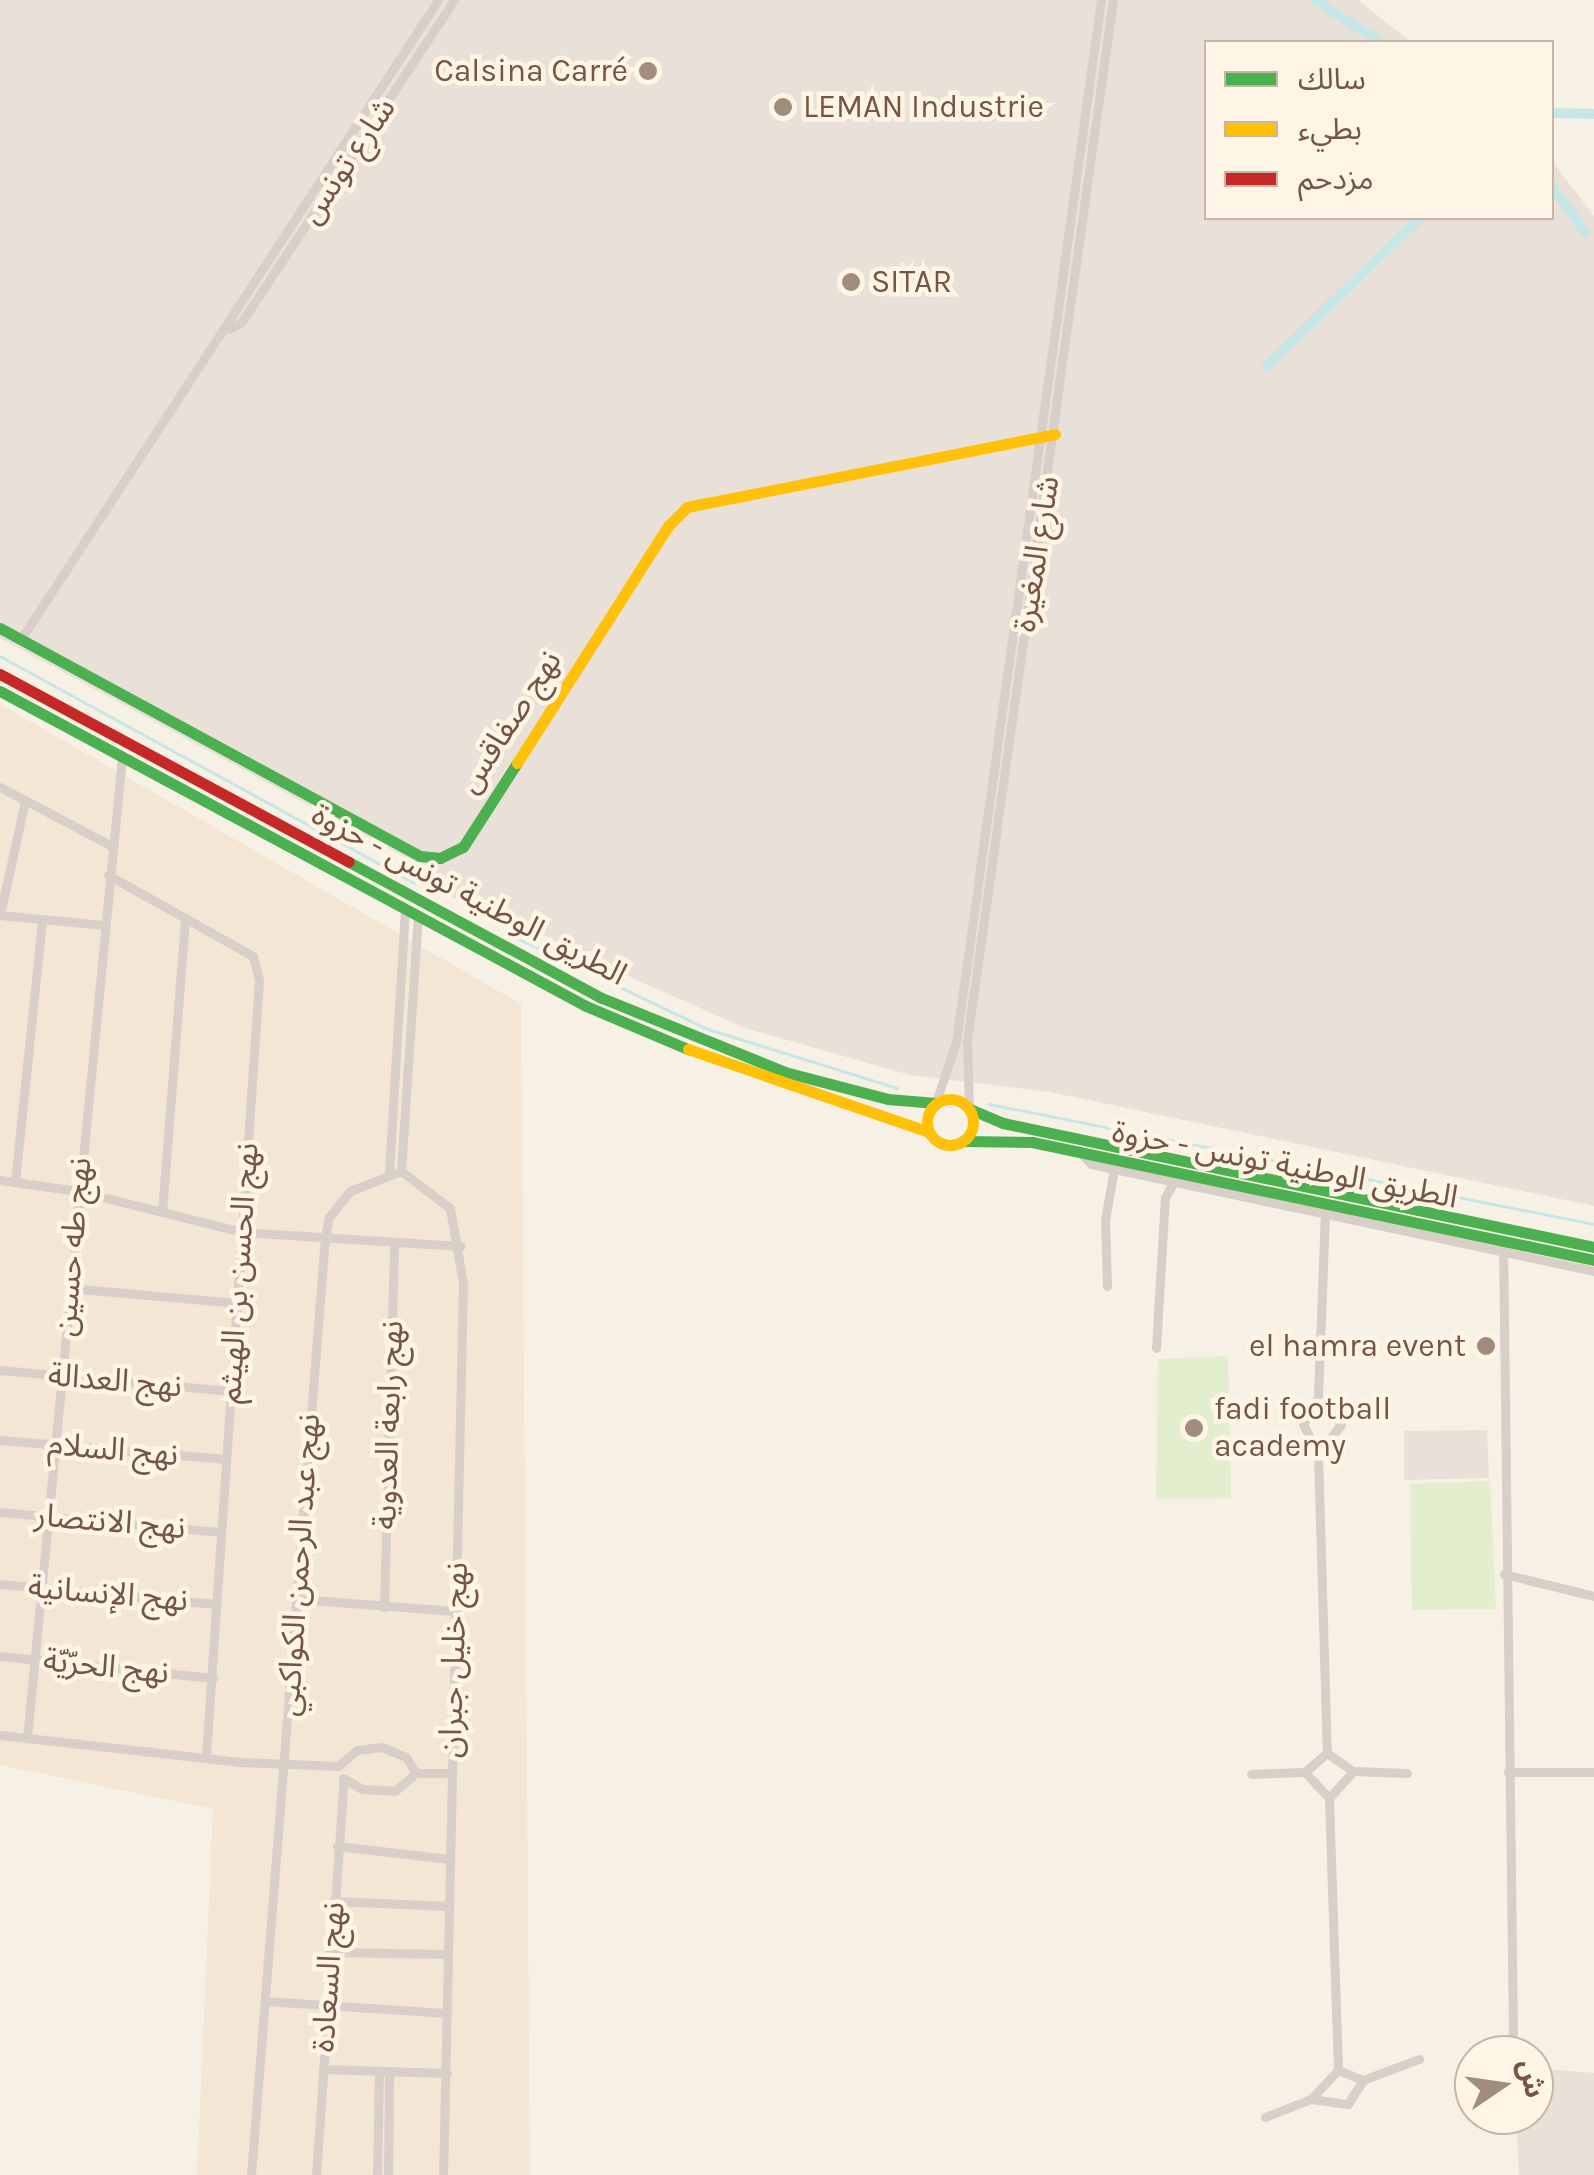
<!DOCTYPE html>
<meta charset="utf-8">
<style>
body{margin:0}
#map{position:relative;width:1594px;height:2175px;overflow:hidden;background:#f7f0e5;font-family:Karla,"Noto Sans Arabic",sans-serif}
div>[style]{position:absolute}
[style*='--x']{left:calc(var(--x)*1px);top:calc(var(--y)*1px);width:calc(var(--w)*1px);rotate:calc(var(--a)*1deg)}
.residential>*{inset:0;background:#f3e6d4}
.industrial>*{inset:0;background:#e9e0d7}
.green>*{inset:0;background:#e2eece}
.stream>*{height:2.5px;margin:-1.25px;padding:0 1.25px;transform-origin:1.25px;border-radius:1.25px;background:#c7e6e7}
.canal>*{height:10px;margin:-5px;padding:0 5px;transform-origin:5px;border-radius:5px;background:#c7e6e7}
.street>*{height:9px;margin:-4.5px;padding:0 4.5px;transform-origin:4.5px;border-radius:4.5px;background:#d8cfc8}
.fast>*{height:11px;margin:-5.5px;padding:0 5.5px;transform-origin:5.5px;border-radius:5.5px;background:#4caf50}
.slow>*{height:11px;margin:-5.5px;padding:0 5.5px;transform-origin:5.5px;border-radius:5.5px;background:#ffc107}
.slow>.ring{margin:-5.5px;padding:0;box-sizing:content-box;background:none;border:11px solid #ffc107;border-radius:50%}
.jam>*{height:11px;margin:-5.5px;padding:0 5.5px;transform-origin:5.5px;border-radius:5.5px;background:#c62828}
.dots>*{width:28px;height:28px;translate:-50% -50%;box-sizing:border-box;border:5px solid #fff5e6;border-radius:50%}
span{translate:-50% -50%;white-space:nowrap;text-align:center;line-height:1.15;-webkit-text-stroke:9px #fff5e6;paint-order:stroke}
.poi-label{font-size:32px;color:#755645}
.right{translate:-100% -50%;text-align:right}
.left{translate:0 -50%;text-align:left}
.street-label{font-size:32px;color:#755645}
.legend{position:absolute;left:1204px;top:40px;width:350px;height:180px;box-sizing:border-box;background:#fff5e6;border:2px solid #c8b5a6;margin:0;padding:12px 18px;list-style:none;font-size:30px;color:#755645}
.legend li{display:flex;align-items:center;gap:20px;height:50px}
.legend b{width:50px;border:2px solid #c8b5a6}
.north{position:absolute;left:1454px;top:2035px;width:100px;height:100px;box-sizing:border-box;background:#fff5e6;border:2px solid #c8b5a6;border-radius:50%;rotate:77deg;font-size:28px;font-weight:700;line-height:40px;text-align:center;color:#755645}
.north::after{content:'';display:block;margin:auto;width:35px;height:45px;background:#a28c7d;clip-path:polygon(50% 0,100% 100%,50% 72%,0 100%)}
</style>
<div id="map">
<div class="residential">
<div style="clip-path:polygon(0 704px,521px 1004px,530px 2175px,197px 2175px,213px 1809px,0 1765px)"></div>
</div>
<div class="industrial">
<div style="clip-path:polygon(0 0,1358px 0,1411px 42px,1206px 42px,1206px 218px,1552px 218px,1552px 161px,1594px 216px,1594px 1206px,1050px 1092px,910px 1075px,745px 1028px,569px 950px,522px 922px,514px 934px,447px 894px,416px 863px,0 638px)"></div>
<div style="clip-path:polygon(1487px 1430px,1489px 1478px,1404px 1480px,1404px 1431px)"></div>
<div style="clip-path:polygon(1534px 2068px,1594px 2073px,1594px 2175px,1519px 2175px,1516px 2115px,1534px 2115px)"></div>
</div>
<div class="green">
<div style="clip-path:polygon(1228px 1356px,1231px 1498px,1156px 1499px,1158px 1359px)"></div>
<div style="clip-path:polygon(1490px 1481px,1496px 1609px,1412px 1610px,1410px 1484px)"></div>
</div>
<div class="stream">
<div style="--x:0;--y:656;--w:472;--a:28.7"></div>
<div style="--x:515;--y:937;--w:214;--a:25.5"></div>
<div style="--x:708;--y:1029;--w:198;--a:17.3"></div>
<div style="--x:989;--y:1104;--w:617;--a:11.22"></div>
</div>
<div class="canal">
<div style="--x:1315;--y:0;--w:77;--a:32.9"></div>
<div style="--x:1552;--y:113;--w:42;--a:1.4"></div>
<div style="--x:1552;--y:186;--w:57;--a:54.3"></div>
<div style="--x:1266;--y:367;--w:214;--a:-44.2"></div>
</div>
<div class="street">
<div style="--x:229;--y:329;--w:13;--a:-27"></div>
<div style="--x:241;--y:323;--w:387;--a:-56.6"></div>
<div style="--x:21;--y:639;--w:763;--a:-56.87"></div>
<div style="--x:0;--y:787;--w:127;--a:27.8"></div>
<div style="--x:108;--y:875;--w:166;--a:29.2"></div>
<div style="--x:253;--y:956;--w:25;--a:76"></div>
<div style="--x:259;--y:980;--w:778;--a:93.91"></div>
<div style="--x:0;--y:915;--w:118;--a:-77.7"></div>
<div style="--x:0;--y:915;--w:103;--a:5.5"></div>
<div style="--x:936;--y:1102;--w:63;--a:-71.6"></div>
<div style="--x:956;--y:1042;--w:1052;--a:-82.08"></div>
<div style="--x:969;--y:1108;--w:67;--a:-91.7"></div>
<div style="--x:967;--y:1041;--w:1051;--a:-82.02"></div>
<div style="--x:1082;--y:1154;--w:13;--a:48"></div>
<div style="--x:1091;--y:1164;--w:514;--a:12.01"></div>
<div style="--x:389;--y:1171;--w:261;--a:-86.5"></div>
<div style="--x:401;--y:1171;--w:61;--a:37.1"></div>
<div style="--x:450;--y:1208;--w:76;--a:80.2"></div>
<div style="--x:463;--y:1283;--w:892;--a:91.28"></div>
<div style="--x:401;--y:1171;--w:255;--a:-86.2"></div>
<div style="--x:0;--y:1180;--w:79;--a:8"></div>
<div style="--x:78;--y:1191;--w:170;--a:14"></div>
<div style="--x:243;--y:1232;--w:218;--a:3.7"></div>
<div style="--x:15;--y:1182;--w:264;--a:-84.1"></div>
<div style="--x:162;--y:1212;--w:295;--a:-85.5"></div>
<div style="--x:1325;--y:1213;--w:184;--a:92.2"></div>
<div style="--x:1318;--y:1397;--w:31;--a:119"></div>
<div style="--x:1303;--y:1424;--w:34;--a:63"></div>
<div style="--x:1318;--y:1454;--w:299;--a:88.3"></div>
<div style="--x:1503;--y:1240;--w:795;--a:89.28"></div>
<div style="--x:1107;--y:1286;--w:66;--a:-91.7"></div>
<div style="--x:1105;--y:1220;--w:52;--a:-80"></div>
<div style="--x:69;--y:1288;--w:170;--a:5.1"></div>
<div style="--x:1156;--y:1348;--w:151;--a:-86.6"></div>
<div style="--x:1165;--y:1197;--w:17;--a:-59"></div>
<div style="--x:0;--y:1370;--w:232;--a:5.2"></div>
<div style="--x:0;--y:1440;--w:227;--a:4.8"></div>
<div style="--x:1318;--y:1454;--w:37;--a:-52"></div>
<div style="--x:1341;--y:1425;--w:36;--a:-129"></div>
<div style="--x:0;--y:1512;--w:222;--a:5.2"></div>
<div style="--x:1504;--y:1574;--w:93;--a:13.7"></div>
<div style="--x:0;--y:1584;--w:216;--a:5.3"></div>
<div style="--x:298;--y:1599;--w:157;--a:4.4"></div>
<div style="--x:384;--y:1607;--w:364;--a:-88.4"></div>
<div style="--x:0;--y:1656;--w:214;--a:5.9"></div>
<div style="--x:0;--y:1735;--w:242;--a:6.4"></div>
<div style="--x:240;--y:1762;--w:98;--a:2.3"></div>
<div style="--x:338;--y:1766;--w:25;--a:-40"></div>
<div style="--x:357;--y:1750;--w:25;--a:-7"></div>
<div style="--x:382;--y:1747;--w:26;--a:23"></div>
<div style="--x:406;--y:1757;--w:19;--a:58"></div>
<div style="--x:27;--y:1738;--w:986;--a:-84.47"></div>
<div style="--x:1327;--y:1753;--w:32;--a:35"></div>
<div style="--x:1353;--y:1771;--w:54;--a:2.1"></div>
<div style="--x:1508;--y:1772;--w:86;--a:0"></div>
<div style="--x:416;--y:1773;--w:35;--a:0"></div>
<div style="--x:1251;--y:1774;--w:54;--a:-2.1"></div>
<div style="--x:1305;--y:1772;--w:29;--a:-41"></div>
<div style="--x:343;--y:1778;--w:22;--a:30"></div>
<div style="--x:362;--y:1789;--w:33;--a:3"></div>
<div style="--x:395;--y:1791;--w:28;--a:-41"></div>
<div style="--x:1329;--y:1798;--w:36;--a:-48"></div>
<div style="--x:337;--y:1846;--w:113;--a:6.6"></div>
<div style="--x:334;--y:1901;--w:114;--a:2.5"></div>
<div style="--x:329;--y:1952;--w:118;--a:1"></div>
<div style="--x:265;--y:2001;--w:183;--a:3.8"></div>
<div style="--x:323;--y:2069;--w:124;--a:1.8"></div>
<div style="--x:1338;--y:2070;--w:27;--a:22"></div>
<div style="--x:1363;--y:2080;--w:60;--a:-20.6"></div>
<div style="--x:1311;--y:2099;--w:37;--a:8"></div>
<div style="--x:1348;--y:2104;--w:28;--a:-58"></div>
<div style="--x:1265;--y:2117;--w:49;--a:-21.4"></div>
<div style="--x:1311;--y:2099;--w:40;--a:-47"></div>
<div style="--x:1338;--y:2070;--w:272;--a:-91.9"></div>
<div style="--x:1329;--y:1798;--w:35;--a:-133"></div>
<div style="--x:251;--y:2175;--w:941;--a:-85.49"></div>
<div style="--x:325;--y:1237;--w:20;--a:-79"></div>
<div style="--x:329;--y:1217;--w:33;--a:-51"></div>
<div style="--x:350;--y:1191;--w:55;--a:-21.4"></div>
<div style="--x:316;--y:2175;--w:397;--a:-86"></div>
<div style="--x:377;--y:2175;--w:103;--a:-88.9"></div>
<div style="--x:388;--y:2175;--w:102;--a:-89.4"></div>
</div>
<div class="fast">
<div style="--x:0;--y:628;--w:478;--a:28.5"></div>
<div style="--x:420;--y:856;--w:20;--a:6"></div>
<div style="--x:440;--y:858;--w:25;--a:-26"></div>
<div style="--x:463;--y:847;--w:100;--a:-57.3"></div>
<div style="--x:0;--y:691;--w:665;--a:28.26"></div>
<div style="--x:586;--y:1006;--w:111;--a:22.9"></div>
<div style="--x:349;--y:862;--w:287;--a:28.3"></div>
<div style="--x:602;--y:998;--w:197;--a:22"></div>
<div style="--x:785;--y:1072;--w:106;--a:14.7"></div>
<div style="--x:888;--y:1099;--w:48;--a:4.8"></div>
<div style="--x:970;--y:1109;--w:36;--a:23"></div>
<div style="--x:1003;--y:1123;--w:604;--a:11.85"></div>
<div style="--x:963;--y:1141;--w:69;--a:0.8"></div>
<div style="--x:1032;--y:1142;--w:574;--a:11.86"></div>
</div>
<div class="slow">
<div style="--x:517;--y:763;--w:281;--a:-57.5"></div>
<div style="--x:668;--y:526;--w:27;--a:-45"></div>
<div style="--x:687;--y:507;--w:375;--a:-11.2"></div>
<div style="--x:688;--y:1049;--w:255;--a:19"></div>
<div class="ring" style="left:927px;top:1099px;width:35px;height:35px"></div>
</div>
<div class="jam">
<div style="--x:0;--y:674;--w:396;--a:28.3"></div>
</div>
<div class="dots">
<div style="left:648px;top:71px;background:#a28c7d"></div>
<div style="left:783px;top:107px;background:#a28c7d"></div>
<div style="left:851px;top:282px;background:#a28c7d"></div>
<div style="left:1486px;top:1346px;background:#a28c7d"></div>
<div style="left:1194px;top:1428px;background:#a28c7d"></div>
</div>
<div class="poi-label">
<span class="right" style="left:628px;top:71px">Calsina Carré</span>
<span class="left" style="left:803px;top:107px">LEMAN Industrie</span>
<span class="left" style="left:871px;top:282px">SITAR</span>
<span class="right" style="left:1466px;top:1346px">el hamra event</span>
<span class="left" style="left:1214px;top:1428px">fadi football<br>academy</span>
</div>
<div class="street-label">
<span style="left:348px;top:161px;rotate:-56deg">شارع تونس</span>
<span style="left:1037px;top:554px;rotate:-81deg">شارع المغيرة</span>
<span style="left:510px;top:722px;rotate:-57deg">نهج صفاقس</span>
<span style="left:469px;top:895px;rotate:28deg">الطريق الوطنية تونس - حزوة</span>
<span style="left:1285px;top:1165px;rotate:11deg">الطريق الوطنية تونس - حزوة</span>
<span style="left:73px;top:1247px;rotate:-85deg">نهج طه حسين</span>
<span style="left:239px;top:1273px;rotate:-86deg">نهج الحسن بن الهيثم</span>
<span style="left:115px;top:1381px;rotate:5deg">نهج العدالة</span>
<span style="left:389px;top:1425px;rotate:-88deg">نهج رابعة العدوية</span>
<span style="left:113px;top:1450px;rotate:5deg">نهج السلام</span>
<span style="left:110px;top:1522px;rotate:5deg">نهج الانتصار</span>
<span style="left:299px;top:1565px;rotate:-86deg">نهج عبد الرحمن الكواكبي</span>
<span style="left:108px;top:1594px;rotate:5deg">نهج الإنسانية</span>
<span style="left:454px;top:1660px;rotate:-88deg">نهج خليل جبران</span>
<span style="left:106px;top:1667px;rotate:6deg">نهج الحرّيّة</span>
<span style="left:329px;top:1977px;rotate:-86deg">نهج السعادة</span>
</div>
<ul class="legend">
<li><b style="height:12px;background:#4caf50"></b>سالك</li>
<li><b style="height:12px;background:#ffc107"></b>بطيء</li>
<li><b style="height:12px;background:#c62828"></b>مزدحم</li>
</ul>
<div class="north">ش</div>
</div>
